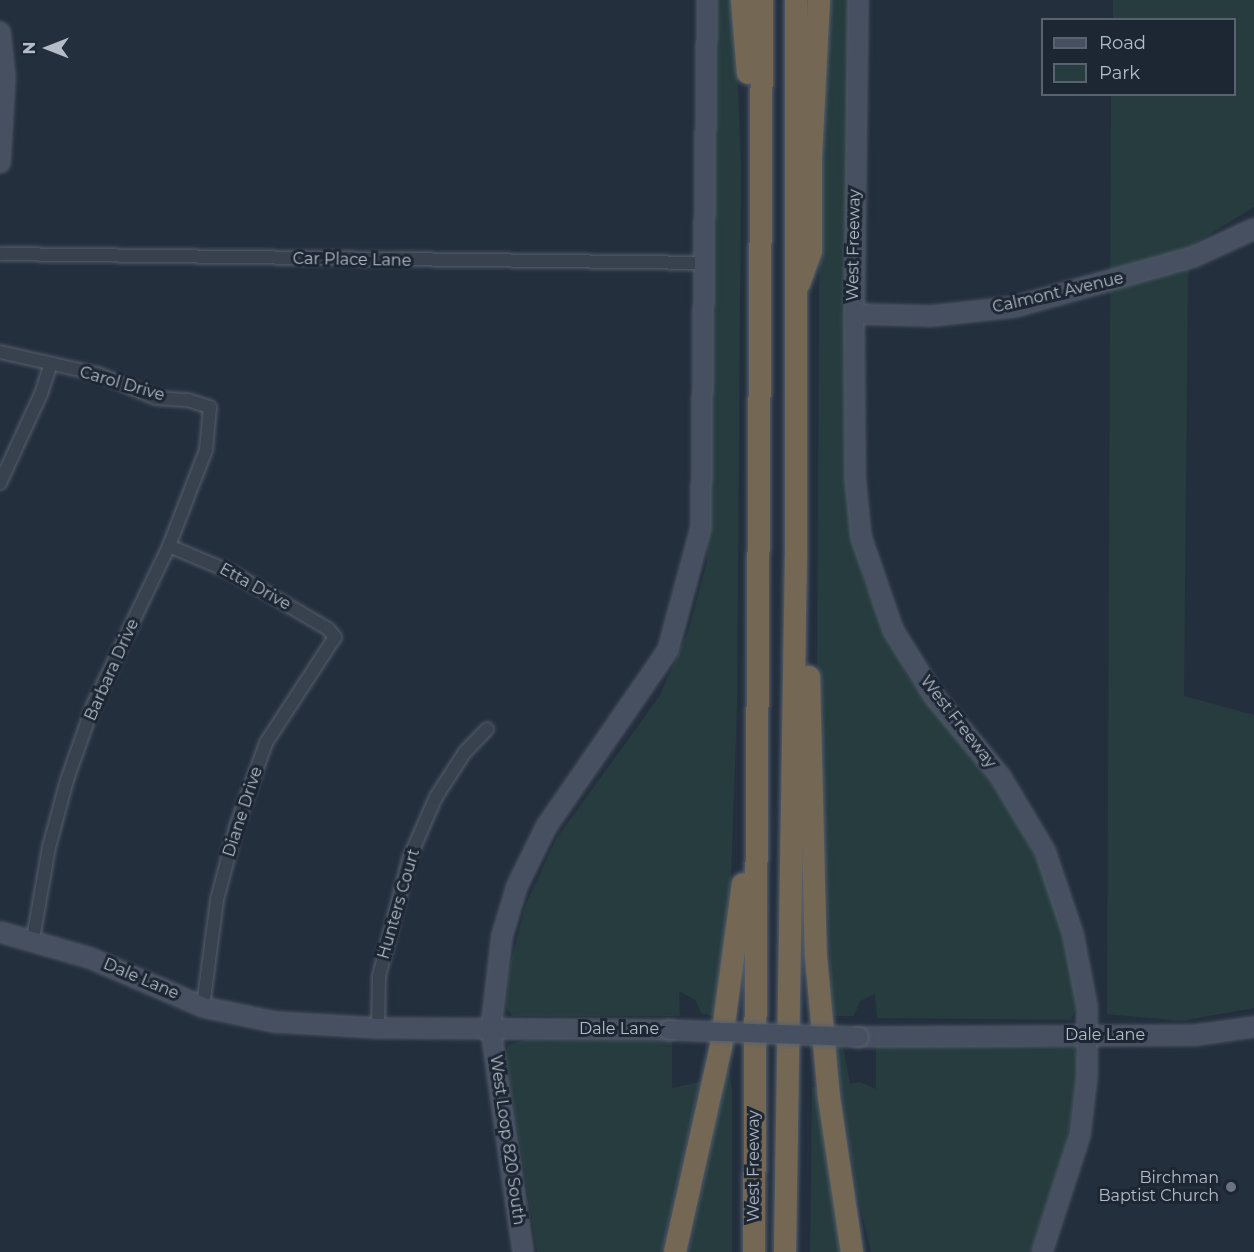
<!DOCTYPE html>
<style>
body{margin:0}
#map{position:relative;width:1254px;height:1252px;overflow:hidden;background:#242f3e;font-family:Montserrat,sans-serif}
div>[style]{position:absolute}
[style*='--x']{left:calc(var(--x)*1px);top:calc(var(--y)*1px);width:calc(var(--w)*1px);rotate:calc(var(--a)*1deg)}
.green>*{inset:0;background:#263c3f}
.roads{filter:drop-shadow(0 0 2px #565f6c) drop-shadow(0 0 2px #565f6c)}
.street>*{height:12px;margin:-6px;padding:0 6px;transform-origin:6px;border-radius:6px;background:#38414e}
.secondary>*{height:18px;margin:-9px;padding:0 9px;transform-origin:9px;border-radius:9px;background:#465061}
.highway>*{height:22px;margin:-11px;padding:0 11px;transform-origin:11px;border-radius:11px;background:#746855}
.bridges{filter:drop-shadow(0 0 2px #565f6c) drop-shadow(0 0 2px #565f6c)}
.secondary-bridge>*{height:18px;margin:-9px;padding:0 9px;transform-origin:9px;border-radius:9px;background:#465061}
.dots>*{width:16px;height:16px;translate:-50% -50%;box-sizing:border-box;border:3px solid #1d2633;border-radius:50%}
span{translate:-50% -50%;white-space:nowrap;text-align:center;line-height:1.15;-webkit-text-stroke:6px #1d2633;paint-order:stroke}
.street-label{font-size:16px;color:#b4bcc9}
.poi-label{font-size:16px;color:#b4bcc9}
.right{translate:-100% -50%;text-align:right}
.legend{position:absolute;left:1041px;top:18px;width:195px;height:78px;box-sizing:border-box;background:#1d2633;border:2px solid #59626f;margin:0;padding:8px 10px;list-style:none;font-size:18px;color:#b4bcc9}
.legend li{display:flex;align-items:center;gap:12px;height:30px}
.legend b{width:30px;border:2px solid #59626f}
.north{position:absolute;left:18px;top:18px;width:60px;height:60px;-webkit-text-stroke:4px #1d2633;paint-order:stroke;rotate:270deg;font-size:16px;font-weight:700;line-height:24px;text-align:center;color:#b4bcc9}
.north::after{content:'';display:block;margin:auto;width:21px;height:27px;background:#b4bcc9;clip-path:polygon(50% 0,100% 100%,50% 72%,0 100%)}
</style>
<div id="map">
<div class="green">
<div style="clip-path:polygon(713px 0,735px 0,741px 169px,737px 708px,731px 878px,716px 1016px,702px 1014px,695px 1000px,679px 991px,680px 1016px,513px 1016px,506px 1008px,509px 970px,525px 906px,556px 839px,659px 697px,688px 632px,707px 562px)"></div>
<div style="clip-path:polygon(824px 0,849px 0,846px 469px,853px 535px,864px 582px,908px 677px,1003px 798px,1046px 876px,1072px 967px,1077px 1005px,1071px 1020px,877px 1018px,875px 994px,860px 1001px,854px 1016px,833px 1016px,817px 703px,820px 102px)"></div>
<div style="clip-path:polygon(1113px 0,1254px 0,1254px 207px,1194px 244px,1188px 277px,1184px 696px,1254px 715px,1254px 1008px,1181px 1021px,1107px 1014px,1111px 95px,1234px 94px,1234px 20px,1113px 19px)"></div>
<div style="clip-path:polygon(526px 1040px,672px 1041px,672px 1088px,700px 1082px,662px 1252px,537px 1252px,506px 1055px,508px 1045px)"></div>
<div style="clip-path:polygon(876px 1042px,1074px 1047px,1079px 1062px,1067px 1142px,1030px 1252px,871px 1252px,857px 1192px,835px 1048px,843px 1045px,850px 1084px,860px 1082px,876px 1089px)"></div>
<div style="clip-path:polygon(728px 1062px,732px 1089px,732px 1252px,689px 1252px)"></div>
<div style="clip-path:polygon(812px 1087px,819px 1087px,844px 1252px,810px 1252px)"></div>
</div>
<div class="roads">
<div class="street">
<div style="--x:0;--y:254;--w:704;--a:0.73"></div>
<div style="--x:0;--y:352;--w:100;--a:12.7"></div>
<div style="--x:98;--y:374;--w:63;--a:22.5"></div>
<div style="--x:156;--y:398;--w:32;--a:4"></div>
<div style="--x:188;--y:400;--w:23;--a:18"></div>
<div style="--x:210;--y:407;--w:43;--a:95.3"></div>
<div style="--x:206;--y:450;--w:103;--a:111.1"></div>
<div style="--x:169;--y:546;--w:174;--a:115.5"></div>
<div style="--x:94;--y:703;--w:82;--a:109.3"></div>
<div style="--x:67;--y:780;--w:69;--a:105"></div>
<div style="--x:49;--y:847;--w:93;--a:99.9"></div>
<div style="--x:0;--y:483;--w:98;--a:-65.3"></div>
<div style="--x:41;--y:394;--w:29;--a:-72"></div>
<div style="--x:169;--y:546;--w:67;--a:22.8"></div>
<div style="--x:231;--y:572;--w:113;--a:30.4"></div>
<div style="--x:328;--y:629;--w:11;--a:49"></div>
<div style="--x:335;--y:637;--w:126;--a:123.1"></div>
<div style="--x:266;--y:743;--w:89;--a:109.7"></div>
<div style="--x:236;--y:827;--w:75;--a:104.6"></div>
<div style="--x:217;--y:900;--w:108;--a:97.5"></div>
<div style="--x:378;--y:1028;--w:52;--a:-88.9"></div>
<div style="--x:379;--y:976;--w:121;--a:-75.6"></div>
<div style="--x:409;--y:859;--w:68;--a:-66.5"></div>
<div style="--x:436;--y:797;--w:54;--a:-57.2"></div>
<div style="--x:465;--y:752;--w:32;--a:-46"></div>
</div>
<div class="secondary">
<div style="--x:858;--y:0;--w:314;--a:90.7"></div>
<div style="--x:854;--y:314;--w:163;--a:89.6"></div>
<div style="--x:855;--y:477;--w:60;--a:84.3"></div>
<div style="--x:861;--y:537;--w:98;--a:71"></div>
<div style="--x:893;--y:630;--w:78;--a:58.2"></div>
<div style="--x:934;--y:696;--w:104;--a:50.5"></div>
<div style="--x:1000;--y:776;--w:87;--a:59"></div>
<div style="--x:1045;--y:851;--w:88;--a:71.4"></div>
<div style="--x:1073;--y:934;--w:74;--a:79.1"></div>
<div style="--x:1087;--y:1007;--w:69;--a:90"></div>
<div style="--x:1087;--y:1076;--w:59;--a:96.8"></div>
<div style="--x:1080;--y:1135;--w:123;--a:108"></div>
<div style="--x:0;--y:32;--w:45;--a:83.7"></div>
<div style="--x:5;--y:77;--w:86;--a:93.3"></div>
<div style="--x:854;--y:314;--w:77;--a:1.5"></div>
<div style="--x:931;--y:316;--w:83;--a:-6.2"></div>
<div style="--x:1014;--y:307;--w:186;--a:-15.6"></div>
<div style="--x:1193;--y:257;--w:67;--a:-24.7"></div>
<div style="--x:0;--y:932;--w:94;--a:16.1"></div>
<div style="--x:90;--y:958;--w:123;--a:23.4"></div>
<div style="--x:203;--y:1007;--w:74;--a:11.8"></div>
<div style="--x:275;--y:1022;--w:103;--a:3.3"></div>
<div style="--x:378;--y:1028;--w:291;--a:0.4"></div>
<div style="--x:859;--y:1037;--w:338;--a:-0.3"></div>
<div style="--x:1197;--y:1035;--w:58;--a:-8"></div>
<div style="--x:523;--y:1252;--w:225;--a:-98.2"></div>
<div style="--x:491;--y:1029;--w:94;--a:-83.3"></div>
<div style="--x:502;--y:936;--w:52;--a:-73.3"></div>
<div style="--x:517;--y:886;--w:66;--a:-63.8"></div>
<div style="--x:546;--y:827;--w:215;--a:-55.4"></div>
<div style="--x:668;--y:650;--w:126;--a:-74.9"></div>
<div style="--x:701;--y:528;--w:528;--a:-89.35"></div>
</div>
<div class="highway">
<div style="--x:742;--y:0;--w:73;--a:85.3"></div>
<div style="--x:799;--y:284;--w:35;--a:-70"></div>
<div style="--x:811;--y:251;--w:94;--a:-90"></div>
<div style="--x:811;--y:157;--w:157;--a:-87.1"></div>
<div style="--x:809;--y:677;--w:280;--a:88.6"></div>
<div style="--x:816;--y:957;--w:141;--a:84.7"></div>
<div style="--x:829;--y:1097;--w:157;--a:81.6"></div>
<div style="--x:675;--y:1252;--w:211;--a:-77.4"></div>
<div style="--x:721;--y:1046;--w:163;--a:-82.3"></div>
<div style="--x:754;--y:1252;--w:1252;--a:-89.63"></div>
<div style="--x:785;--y:1252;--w:698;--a:-89.1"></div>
<div style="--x:796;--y:554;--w:554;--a:-90"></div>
</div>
</div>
<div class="bridges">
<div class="secondary-bridge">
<div style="--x:669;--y:1030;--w:190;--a:2.1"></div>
</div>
</div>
<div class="dots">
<div style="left:1231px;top:1187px;background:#6b7280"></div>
</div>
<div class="street-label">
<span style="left:854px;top:245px;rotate:-89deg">West Freeway</span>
<span style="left:352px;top:260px;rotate:1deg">Car Place Lane</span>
<span style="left:1058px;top:293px;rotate:-13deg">Calmont Avenue</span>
<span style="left:122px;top:384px;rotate:16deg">Carol Drive</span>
<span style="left:255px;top:587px;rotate:29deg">Etta Drive</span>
<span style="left:112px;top:670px;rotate:-66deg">Barbara Drive</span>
<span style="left:958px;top:722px;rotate:52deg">West Freeway</span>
<span style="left:243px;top:812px;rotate:-72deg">Diane Drive</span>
<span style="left:399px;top:904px;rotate:-74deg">Hunters Court</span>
<span style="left:141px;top:979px;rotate:23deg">Dale Lane</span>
<span style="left:619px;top:1029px">Dale Lane</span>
<span style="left:1105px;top:1035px">Dale Lane</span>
<span style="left:507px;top:1140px;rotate:82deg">West Loop 820 South</span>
<span style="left:754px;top:1166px;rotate:-90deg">West Freeway</span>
</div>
<div class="poi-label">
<span class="right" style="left:1219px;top:1187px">Birchman<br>Baptist Church</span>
</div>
<ul class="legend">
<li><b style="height:8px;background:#465061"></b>Road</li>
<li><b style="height:16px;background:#263c3f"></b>Park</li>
</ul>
<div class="north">N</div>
</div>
